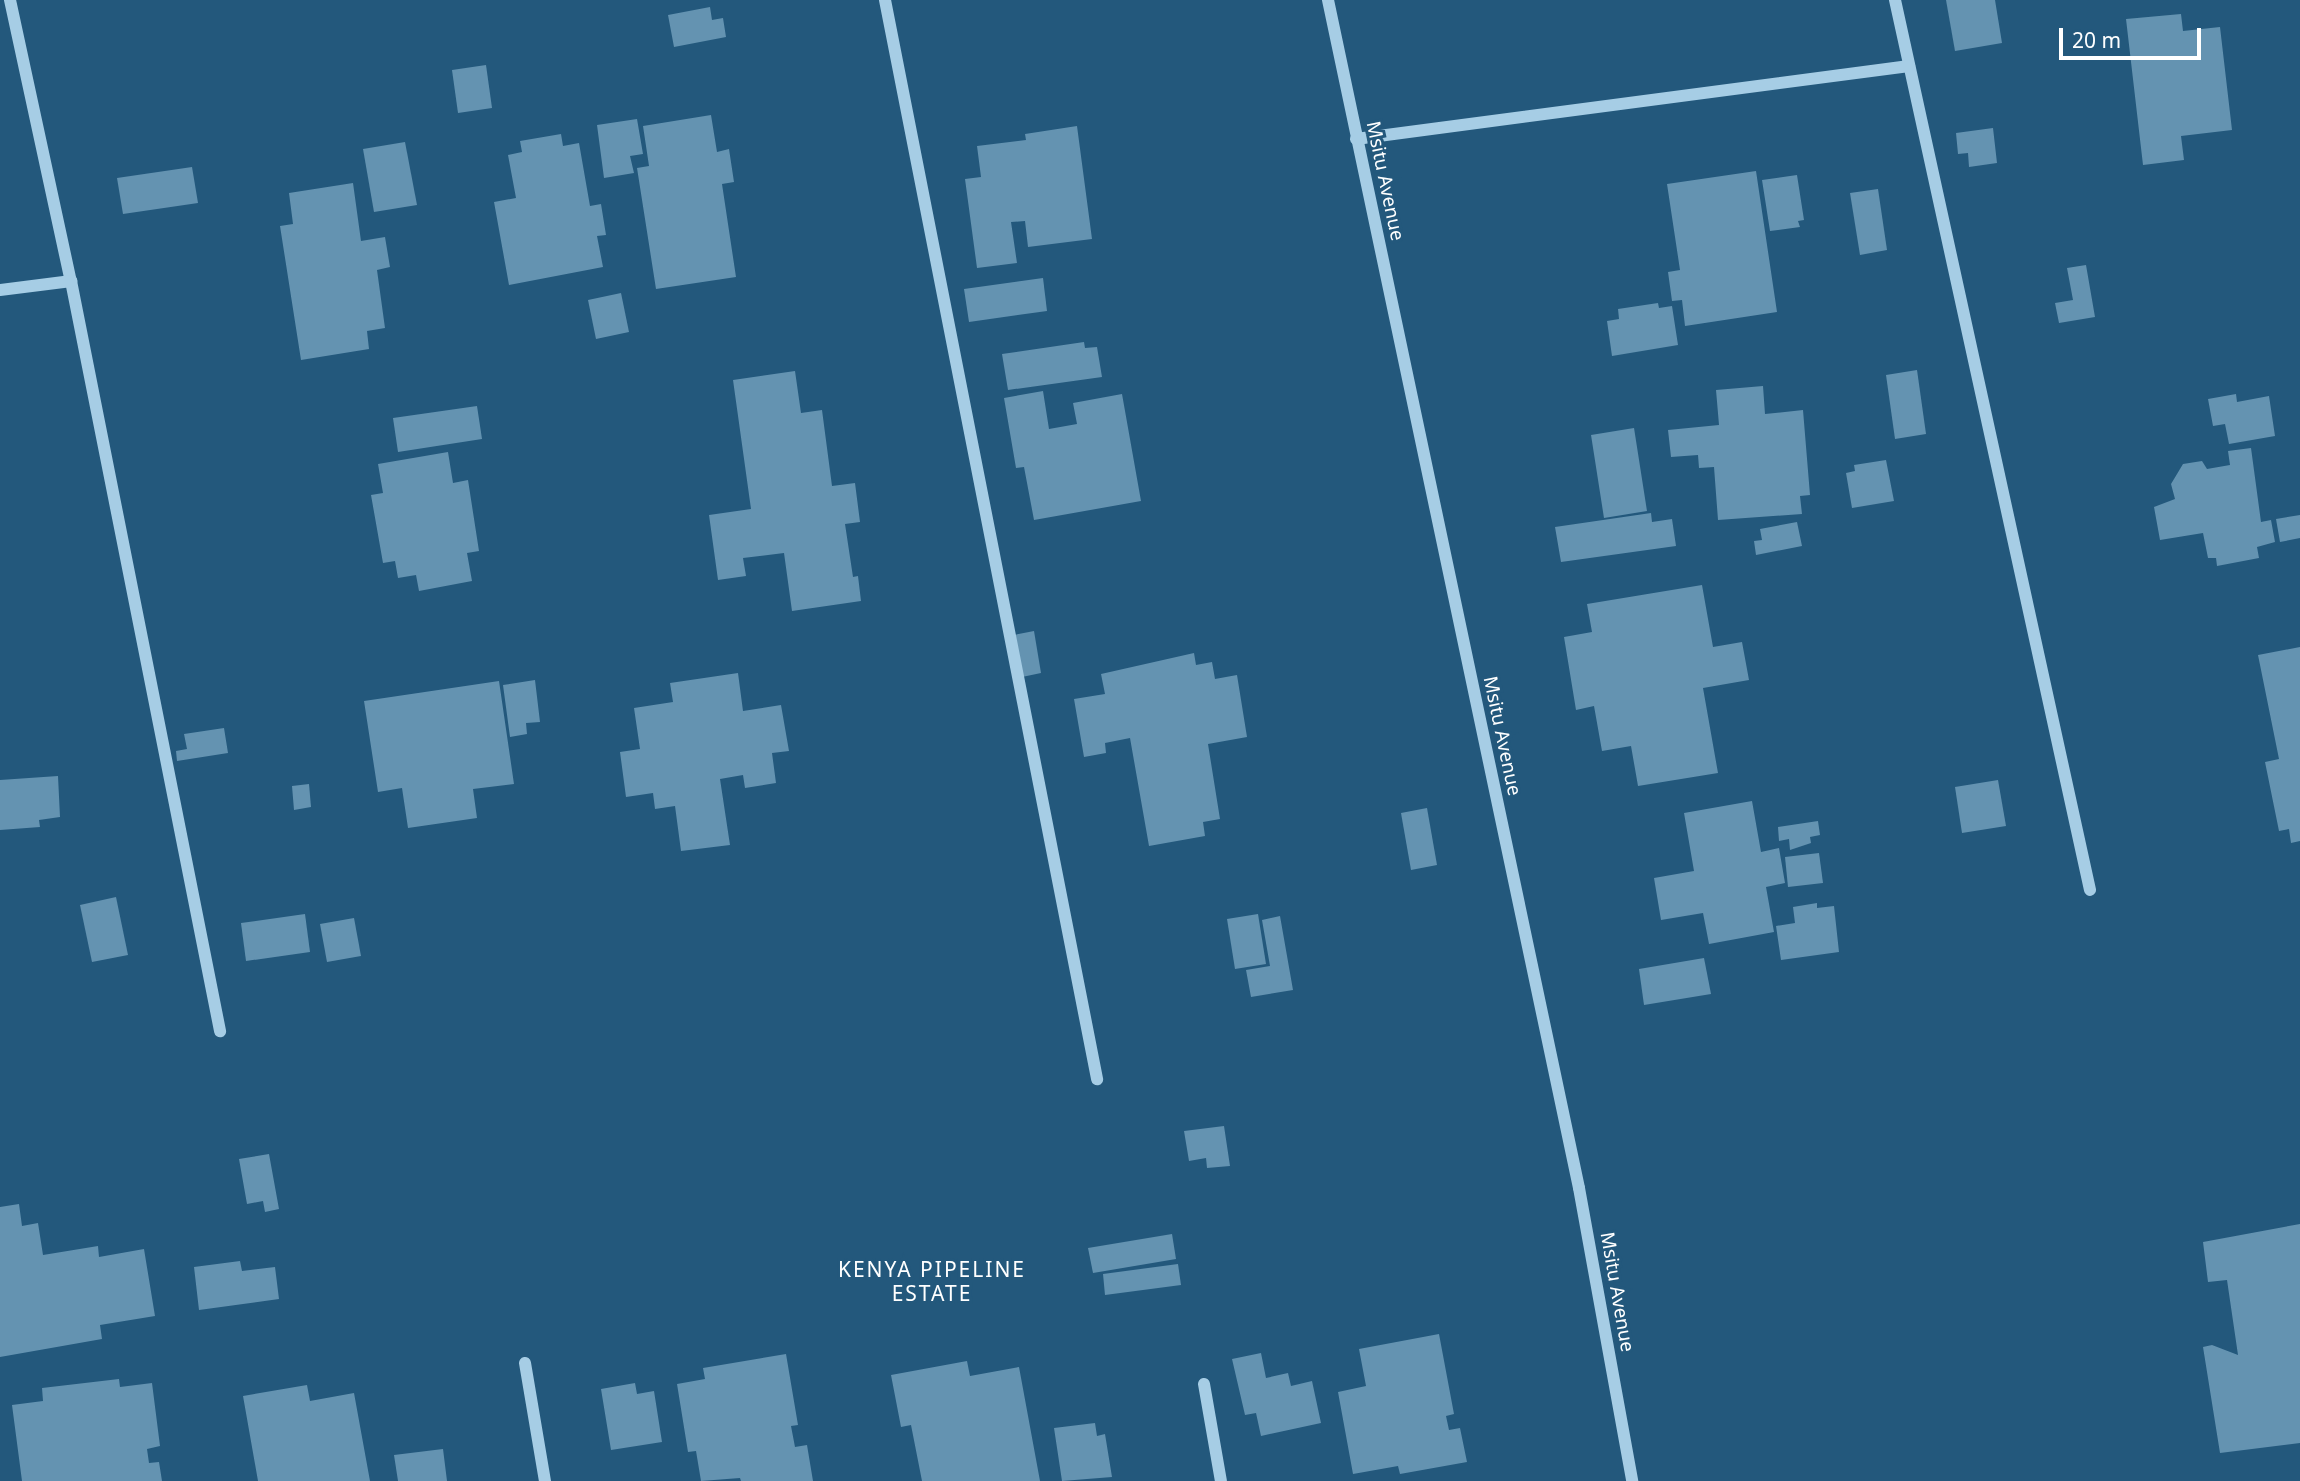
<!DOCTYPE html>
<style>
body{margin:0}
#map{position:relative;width:2300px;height:1481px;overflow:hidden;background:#23587c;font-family:"Noto Sans",sans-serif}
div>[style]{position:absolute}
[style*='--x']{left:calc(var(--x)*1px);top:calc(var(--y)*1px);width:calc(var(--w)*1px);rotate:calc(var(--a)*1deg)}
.building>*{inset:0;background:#6493b1}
.minor>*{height:12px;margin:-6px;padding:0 6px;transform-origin:6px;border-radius:6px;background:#a6cde5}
span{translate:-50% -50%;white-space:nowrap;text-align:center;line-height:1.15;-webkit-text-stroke:6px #23587c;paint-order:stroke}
.street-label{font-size:19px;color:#fff}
.neighbourhood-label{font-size:21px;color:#fff;letter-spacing:2px}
.scale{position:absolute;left:2059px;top:28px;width:142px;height:32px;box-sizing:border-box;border:4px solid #fff;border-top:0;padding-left:9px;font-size:21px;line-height:24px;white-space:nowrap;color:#fff;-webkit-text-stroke:5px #23587c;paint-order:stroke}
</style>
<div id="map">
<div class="building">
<div style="clip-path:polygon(1946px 0,1995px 0,2002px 43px,1955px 51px)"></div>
<div style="clip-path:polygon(710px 7px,712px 20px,723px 18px,726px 37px,674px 47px,668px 15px)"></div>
<div style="clip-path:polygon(2181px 14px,2183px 31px,2220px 27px,2232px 130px,2181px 136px,2184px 160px,2143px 165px,2126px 19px)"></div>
<div style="clip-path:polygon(486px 65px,492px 108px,458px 113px,452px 70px)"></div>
<div style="clip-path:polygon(711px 115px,717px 152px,729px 149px,734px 182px,722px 184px,736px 277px,656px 289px,637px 168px,649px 166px,643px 126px)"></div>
<div style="clip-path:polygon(637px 119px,643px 154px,630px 156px,634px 173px,604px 178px,597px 125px)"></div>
<div style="clip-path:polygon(1077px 126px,1092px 239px,1028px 247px,1025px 221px,1011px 222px,1017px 263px,977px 268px,965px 179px,981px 177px,977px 146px,1026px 140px,1025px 134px)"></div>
<div style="clip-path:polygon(1993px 128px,1997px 163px,1969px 167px,1968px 153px,1958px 154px,1956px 133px)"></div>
<div style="clip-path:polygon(561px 134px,563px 146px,579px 143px,590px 206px,601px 204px,606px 235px,597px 236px,603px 267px,509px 285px,494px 202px,516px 198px,508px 155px,522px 152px,520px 141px)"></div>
<div style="clip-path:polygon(405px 142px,417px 205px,374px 212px,363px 149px)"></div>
<div style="clip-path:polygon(192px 167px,198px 203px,123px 214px,117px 178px)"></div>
<div style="clip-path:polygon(1756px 171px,1777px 312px,1685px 326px,1682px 300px,1672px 301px,1668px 272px,1680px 270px,1667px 184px)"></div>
<div style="clip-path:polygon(1797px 175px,1804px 220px,1798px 221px,1800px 227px,1770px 231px,1762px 180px)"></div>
<div style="clip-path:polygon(353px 183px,361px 241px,385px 237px,390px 267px,377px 270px,385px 328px,367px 331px,369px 349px,301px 360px,280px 226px,293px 224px,289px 193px)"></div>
<div style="clip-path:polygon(1878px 189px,1887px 250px,1860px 255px,1850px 193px)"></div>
<div style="clip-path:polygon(2086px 265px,2095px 317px,2059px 323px,2055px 303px,2073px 300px,2067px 268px)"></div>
<div style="clip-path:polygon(1043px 278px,1047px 311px,969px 322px,964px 289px)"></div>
<div style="clip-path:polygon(621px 293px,629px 332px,596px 339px,588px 300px)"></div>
<div style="clip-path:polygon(1658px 303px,1659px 308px,1672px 306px,1678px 345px,1612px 356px,1607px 321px,1619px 319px,1618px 309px)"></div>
<div style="clip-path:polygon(1084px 342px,1085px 348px,1097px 347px,1102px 377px,1008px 390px,1002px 354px)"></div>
<div style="clip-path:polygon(1917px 370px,1926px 434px,1895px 439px,1886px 375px)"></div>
<div style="clip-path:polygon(795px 371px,801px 413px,822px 410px,832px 486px,855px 483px,860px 522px,845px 524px,853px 577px,858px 576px,861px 601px,792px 611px,784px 553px,743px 558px,746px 576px,718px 580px,709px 515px,751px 509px,733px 380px)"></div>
<div style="clip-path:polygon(1763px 386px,1765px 414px,1803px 410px,1810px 495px,1800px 496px,1802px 514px,1718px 520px,1714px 467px,1699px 468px,1698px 455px,1671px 457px,1668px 430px,1719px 425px,1716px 390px)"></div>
<div style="clip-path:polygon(1043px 391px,1049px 429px,1077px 424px,1073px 403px,1122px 394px,1141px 501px,1034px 520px,1024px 467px,1016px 468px,1004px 398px)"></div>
<div style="clip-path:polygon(2236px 394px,2237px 402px,2269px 396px,2275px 436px,2229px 444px,2225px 424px,2213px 426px,2208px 399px)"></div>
<div style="clip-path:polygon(477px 406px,482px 439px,398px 452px,393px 418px)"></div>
<div style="clip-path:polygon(1634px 428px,1647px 511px,1604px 518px,1591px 435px)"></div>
<div style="clip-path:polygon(2251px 448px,2261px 522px,2271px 520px,2275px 542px,2257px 547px,2259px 558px,2217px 566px,2216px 558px,2208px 558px,2203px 533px,2160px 540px,2154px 507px,2175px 499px,2171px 484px,2183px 464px,2202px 461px,2207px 469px,2230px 465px,2228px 451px)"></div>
<div style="clip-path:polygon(448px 452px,453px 483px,468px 480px,479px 551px,467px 553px,472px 581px,419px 591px,416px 575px,398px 578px,395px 561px,383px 563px,371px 495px,383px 493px,378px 464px)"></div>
<div style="clip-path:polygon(1886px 460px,1894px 501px,1852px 508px,1846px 473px,1855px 471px,1854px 465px)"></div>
<div style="clip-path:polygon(1651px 513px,1652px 522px,1672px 519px,1676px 546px,1561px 562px,1555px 527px)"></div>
<div style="clip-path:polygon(2300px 515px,2300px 538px,2280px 542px,2276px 519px)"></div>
<div style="clip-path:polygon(1797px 522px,1802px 546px,1756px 555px,1754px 541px,1762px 540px,1760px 529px)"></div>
<div style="clip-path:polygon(1702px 585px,1713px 647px,1742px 642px,1749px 680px,1703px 688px,1718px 773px,1638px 786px,1631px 746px,1602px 751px,1594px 706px,1576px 710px,1564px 637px,1592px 632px,1587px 604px)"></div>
<div style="clip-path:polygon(1034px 631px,1041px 673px,1022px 677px,1014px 635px)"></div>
<div style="clip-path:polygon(2300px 647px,2300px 841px,2291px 843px,2289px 829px,2279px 831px,2265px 762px,2279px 759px,2258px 655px)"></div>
<div style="clip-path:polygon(1194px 653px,1196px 665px,1212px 662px,1215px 679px,1237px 675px,1247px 737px,1208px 744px,1220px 819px,1203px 822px,1205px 836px,1149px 846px,1130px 738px,1105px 743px,1106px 753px,1084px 757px,1074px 699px,1105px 694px,1101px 674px)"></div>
<div style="clip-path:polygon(738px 673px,743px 711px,781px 705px,789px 751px,772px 753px,776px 783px,745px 788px,743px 775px,720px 779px,730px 845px,681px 851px,675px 806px,655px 809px,653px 793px,626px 797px,620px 752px,640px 749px,634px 708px,673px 702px,670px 683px)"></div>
<div style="clip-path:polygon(535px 680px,540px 722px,526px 723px,527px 734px,510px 737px,503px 685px)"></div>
<div style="clip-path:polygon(499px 681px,514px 784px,473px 789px,477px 818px,408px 828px,402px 788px,378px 792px,364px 701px)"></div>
<div style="clip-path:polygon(224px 728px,228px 753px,177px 761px,176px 751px,187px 749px,184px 734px)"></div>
<div style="clip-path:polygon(58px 776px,60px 817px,39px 820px,40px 827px,0 830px,0 780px)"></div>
<div style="clip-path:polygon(1998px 780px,2006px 826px,1962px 833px,1955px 787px)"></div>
<div style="clip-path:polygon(309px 784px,311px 807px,294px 810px,292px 786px)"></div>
<div style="clip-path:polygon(1752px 801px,1761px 852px,1779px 848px,1785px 883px,1766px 887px,1774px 932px,1709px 944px,1703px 913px,1661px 920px,1654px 878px,1694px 871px,1684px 813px)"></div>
<div style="clip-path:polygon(1427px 808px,1437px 865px,1411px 870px,1401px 813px)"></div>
<div style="clip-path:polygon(1818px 821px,1820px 835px,1810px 837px,1811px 843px,1790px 850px,1789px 839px,1779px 841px,1778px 827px)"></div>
<div style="clip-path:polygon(1819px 853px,1823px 883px,1788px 887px,1785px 857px)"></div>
<div style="clip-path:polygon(116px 897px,128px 955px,92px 962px,80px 905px)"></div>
<div style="clip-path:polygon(1817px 903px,1817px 908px,1834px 906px,1839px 952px,1781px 960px,1776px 926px,1795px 923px,1793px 907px)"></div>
<div style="clip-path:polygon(305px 914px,310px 952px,246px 961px,241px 923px)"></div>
<div style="clip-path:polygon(1258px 914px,1266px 964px,1235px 969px,1227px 919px)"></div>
<div style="clip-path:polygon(1280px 916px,1293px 990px,1251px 997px,1246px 970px,1270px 966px,1262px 920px)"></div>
<div style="clip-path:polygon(354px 918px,361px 956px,327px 962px,320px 924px)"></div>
<div style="clip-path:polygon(1704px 958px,1711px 994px,1644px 1005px,1639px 969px)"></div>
<div style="clip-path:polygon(1224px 1126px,1230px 1166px,1207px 1168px,1206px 1158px,1189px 1161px,1184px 1131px)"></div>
<div style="clip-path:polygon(269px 1154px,279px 1209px,265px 1212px,263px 1201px,247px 1204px,239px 1159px)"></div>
<div style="clip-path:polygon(19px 1204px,22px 1226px,38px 1223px,43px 1255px,98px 1246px,99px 1257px,144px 1249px,155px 1316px,100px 1325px,102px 1339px,0 1357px,0 1207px)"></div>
<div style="clip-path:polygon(2300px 1224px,2300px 1443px,2220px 1453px,2203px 1347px,2212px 1345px,2238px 1355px,2227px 1280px,2208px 1282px,2203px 1242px)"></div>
<div style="clip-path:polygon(1172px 1234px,1176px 1259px,1093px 1273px,1088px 1248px)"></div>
<div style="clip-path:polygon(240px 1261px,242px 1271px,275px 1267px,279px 1299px,199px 1310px,194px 1267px)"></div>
<div style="clip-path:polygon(1178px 1264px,1181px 1285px,1105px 1295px,1103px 1274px)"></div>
<div style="clip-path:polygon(1439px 1334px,1454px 1414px,1446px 1416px,1449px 1430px,1460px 1428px,1467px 1462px,1400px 1474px,1398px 1466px,1353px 1474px,1338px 1392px,1366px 1386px,1359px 1349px)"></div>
<div style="clip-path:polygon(1261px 1353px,1266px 1378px,1288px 1373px,1291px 1386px,1312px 1381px,1321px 1423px,1261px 1436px,1256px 1413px,1245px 1415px,1232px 1359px)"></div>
<div style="clip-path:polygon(786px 1354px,798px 1425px,791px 1426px,795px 1447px,807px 1445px,813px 1481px,741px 1481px,740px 1478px,701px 1481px,696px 1451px,688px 1452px,677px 1384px,705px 1379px,703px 1368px)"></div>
<div style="clip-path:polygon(967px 1361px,970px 1376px,1019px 1367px,1040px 1481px,922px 1481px,911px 1425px,901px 1427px,891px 1375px)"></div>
<div style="clip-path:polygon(119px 1379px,120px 1387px,152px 1383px,160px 1446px,147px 1449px,149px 1463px,159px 1462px,162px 1481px,22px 1481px,12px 1405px,43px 1401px,42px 1388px)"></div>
<div style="clip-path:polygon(635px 1383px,637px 1394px,654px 1391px,662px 1442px,611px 1450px,601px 1389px)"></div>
<div style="clip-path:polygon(307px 1385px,310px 1401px,354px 1393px,370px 1481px,258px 1481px,243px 1396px)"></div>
<div style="clip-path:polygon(1095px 1423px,1097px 1436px,1105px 1434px,1112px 1477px,1062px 1481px,1054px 1428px)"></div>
<div style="clip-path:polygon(443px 1449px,447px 1481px,398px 1481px,394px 1455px)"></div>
</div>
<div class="minor">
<div style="--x:10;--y:0;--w:288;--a:77.8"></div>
<div style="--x:71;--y:281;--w:765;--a:78.76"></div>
<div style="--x:885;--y:0;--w:1100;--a:78.88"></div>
<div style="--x:1328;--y:0;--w:1214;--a:78.07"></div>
<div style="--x:1579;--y:1188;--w:298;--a:79.7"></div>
<div style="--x:1895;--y:0;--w:911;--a:77.64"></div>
<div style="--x:1356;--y:139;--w:558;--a:-7.52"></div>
<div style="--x:0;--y:290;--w:72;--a:-7.2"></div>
<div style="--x:525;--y:1363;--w:120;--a:80.4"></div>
<div style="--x:1204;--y:1384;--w:98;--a:80.1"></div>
</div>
<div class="street-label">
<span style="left:1385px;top:181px;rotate:78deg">Msitu Avenue</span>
<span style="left:1502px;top:736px;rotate:78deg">Msitu Avenue</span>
<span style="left:1617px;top:1292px;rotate:80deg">Msitu Avenue</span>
</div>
<div class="neighbourhood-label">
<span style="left:932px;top:1281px">KENYA PIPELINE<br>ESTATE</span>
</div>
<div class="scale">20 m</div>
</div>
